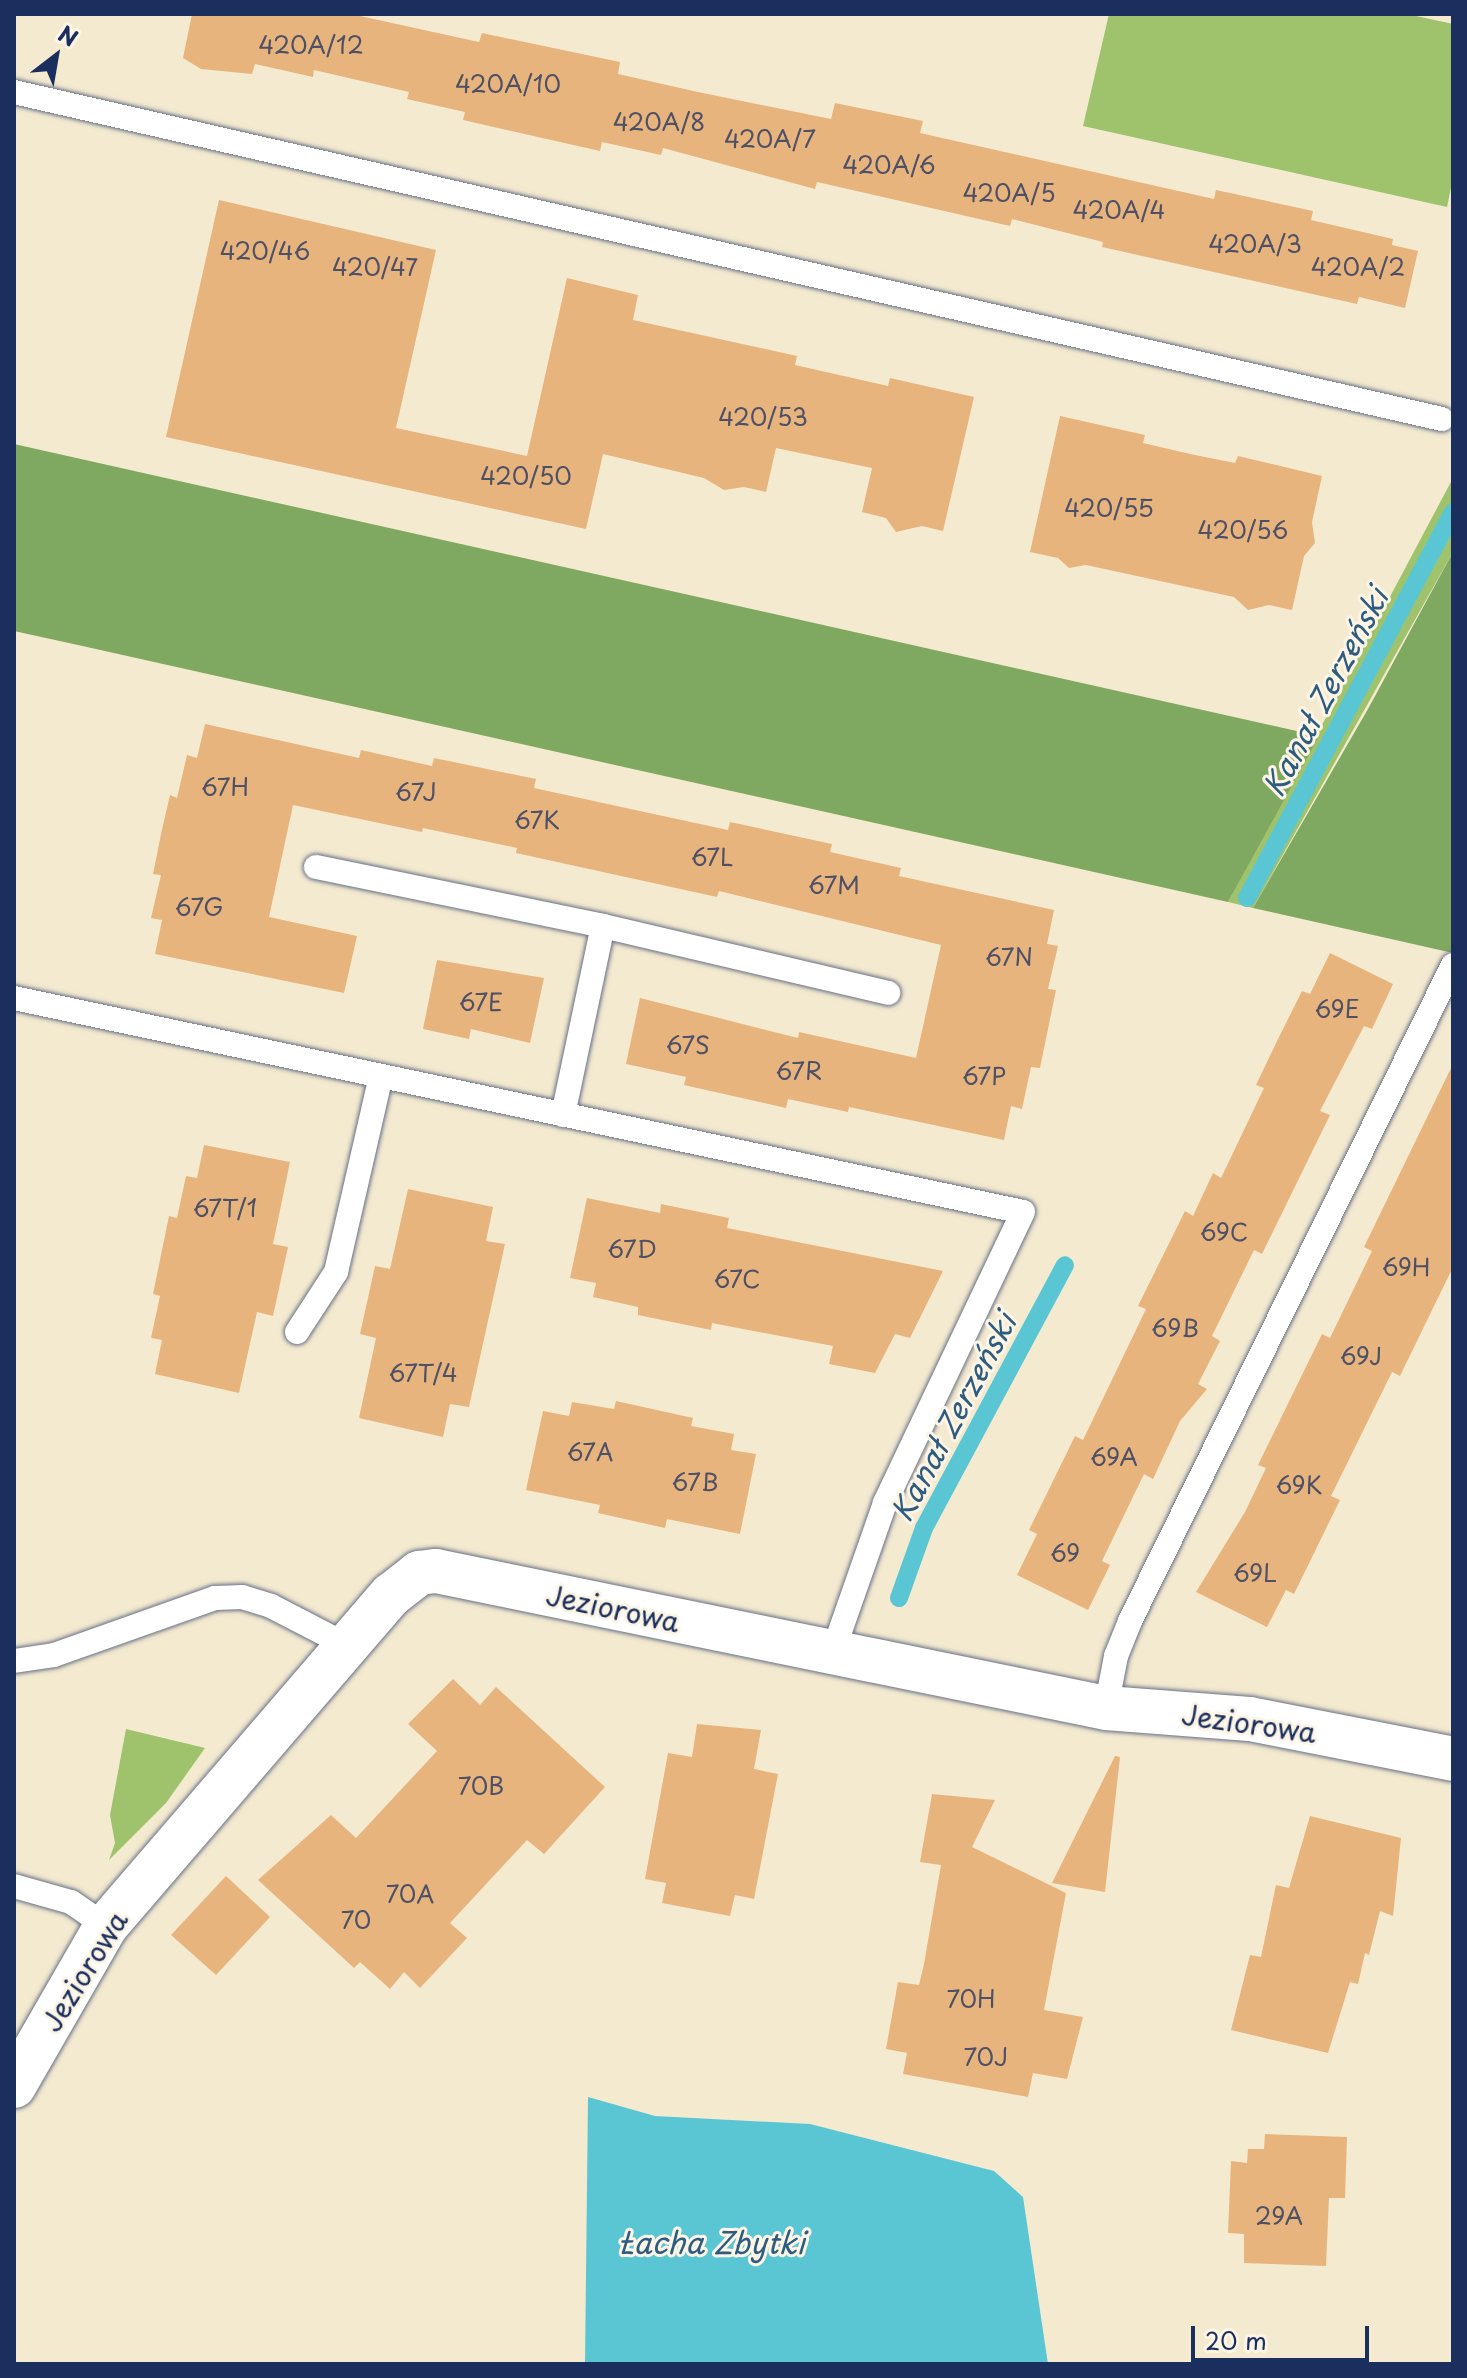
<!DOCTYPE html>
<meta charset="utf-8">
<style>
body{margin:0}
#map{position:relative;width:1467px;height:2378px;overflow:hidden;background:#f4ead0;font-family:"Playpen Sans",sans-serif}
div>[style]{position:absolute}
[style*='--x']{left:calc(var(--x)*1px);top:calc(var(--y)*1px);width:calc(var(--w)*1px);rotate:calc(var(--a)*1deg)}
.green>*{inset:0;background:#9fc26c}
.forest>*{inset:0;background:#7fa860}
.water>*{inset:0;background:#5ac6d4}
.stream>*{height:18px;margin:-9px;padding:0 9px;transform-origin:9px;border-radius:9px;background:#5ac6d4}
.building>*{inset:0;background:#e8b47d}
.roads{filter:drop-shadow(0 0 2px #677086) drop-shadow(0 0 2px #677086)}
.service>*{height:24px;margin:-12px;padding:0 12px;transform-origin:12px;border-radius:12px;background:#fff}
.minor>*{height:44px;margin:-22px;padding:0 22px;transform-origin:22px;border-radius:22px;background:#fff}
span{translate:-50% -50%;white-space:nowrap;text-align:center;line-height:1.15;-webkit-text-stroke:6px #fcf5e5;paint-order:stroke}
.number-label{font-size:24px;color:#4e5066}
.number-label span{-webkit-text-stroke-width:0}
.street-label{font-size:28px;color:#1b2f5e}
.water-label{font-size:30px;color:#2e5c81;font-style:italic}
.frame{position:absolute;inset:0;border:16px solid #1b2f5e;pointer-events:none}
.north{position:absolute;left:16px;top:16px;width:80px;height:80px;-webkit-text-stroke:6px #fcf5e5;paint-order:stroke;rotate:31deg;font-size:22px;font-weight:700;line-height:32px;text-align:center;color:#1b2f5e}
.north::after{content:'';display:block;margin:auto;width:28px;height:36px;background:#1b2f5e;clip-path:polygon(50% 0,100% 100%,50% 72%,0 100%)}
.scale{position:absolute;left:1191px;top:2326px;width:178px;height:36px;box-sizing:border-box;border:4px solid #1b2f5e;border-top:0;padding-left:10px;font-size:24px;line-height:28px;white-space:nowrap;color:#1b2f5e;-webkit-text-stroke:6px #fcf5e5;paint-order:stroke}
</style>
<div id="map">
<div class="green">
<div style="clip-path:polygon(1109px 14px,1407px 14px,1453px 24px,1453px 178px,1447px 207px,1083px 126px)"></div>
<div style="clip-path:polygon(1453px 478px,1453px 552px,1253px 908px,1228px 902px)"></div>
<div style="clip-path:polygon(126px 1729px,205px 1748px,166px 1803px,109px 1860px,115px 1843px,110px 1815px)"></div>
</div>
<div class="forest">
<div style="clip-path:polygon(14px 444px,1319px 736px,1228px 902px,78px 645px,14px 631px)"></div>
<div style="clip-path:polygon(1453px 552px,1453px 953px,1253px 908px,1368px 709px)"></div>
</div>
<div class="water">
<div style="clip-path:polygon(588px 2097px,655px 2116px,810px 2124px,994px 2171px,1023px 2197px,1048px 2364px,585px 2364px)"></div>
</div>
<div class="stream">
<div style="--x:1247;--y:898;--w:437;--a:-61.9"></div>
<div style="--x:899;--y:1598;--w:74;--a:-70.3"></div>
<div style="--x:924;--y:1528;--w:298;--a:-61.8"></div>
</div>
<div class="building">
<div style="clip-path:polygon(192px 14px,351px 14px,479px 42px,482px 33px,620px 62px,618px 74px,698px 92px,831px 119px,835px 103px,923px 121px,920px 133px,1214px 199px,1216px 190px,1313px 211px,1311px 220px,1393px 239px,1392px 245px,1418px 251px,1405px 308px,1359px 297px,1357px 304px,1102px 247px,1103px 242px,1012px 219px,1010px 226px,817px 182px,815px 189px,663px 148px,661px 155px,602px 142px,600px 151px,463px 120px,465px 112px,407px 99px,409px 92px,314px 70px,313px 77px,255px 64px,252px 74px,201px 69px,183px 58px)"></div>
<div style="clip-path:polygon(219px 200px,436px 250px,396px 428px,527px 456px,567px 278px,638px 295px,633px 320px,797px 356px,795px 365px,888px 386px,890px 378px,974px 397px,943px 531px,922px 526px,896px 532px,886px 518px,862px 512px,872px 468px,776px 448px,766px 492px,744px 487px,724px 490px,704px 478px,603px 454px,586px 529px,166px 437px)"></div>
<div style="clip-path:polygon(1060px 416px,1145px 435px,1143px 443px,1190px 454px,1235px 463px,1238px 456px,1322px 476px,1312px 522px,1315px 543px,1304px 556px,1292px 610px,1269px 605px,1248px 610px,1234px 597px,1086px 565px,1069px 568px,1058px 558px,1030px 552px)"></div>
<div style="clip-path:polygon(205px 724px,359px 758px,361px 750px,432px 766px,434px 758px,536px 779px,534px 788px,649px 813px,728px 830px,730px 822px,832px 844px,830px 852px,901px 868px,899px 876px,1054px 910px,1047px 944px,1058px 946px,1048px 989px,1056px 990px,1040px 1068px,1031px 1067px,1022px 1109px,1011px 1106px,1004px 1140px,849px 1107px,848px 1112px,788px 1099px,786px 1108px,684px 1085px,686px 1077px,626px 1064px,640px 998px,798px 1038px,799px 1032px,916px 1058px,941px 945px,719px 891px,717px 897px,516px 853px,517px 848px,423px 828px,422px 832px,293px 805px,269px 917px,357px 936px,344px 993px,155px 954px,162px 920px,151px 918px,161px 875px,153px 874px,161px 834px,170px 795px,177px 798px,187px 755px,197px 758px)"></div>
<div style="clip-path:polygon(1330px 953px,1393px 984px,1372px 1029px,1364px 1026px,1320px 1111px,1330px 1115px,1262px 1254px,1254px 1250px,1212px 1336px,1220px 1341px,1198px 1384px,1207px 1389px,1180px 1421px,1153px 1479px,1144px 1474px,1102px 1561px,1110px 1565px,1088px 1610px,1017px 1575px,1037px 1534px,1029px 1530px,1075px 1436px,1083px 1440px,1146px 1309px,1138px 1306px,1185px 1211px,1193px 1216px,1213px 1173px,1221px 1178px,1264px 1088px,1256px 1085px,1279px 1037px,1302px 991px,1310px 994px)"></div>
<div style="clip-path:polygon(437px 960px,544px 978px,530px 1043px,471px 1029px,469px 1039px,423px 1029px)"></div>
<div style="clip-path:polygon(1453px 1064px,1453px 1267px,1400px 1376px,1392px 1372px,1331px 1496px,1340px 1500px,1294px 1594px,1286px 1590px,1267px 1627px,1196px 1592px,1245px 1512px,1266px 1468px,1258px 1465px,1322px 1334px,1330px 1338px,1372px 1251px,1364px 1247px)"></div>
<div style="clip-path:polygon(204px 1145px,290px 1162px,273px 1244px,288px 1247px,273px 1316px,257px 1312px,239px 1393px,155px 1374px,162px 1340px,151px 1338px,160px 1296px,153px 1294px,169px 1216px,177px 1218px,186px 1176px,197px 1178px)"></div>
<div style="clip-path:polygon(408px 1189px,493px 1207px,486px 1241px,505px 1244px,469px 1407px,450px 1404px,443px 1437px,359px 1418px,376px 1338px,360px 1334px,375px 1266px,390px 1269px)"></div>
<div style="clip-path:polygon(587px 1198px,660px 1213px,661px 1204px,729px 1218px,727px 1228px,943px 1271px,910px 1338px,895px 1334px,875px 1373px,829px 1364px,833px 1346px,712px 1323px,711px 1330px,638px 1315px,638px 1307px,593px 1297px,596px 1283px,570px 1278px)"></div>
<div style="clip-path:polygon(616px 1401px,693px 1418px,691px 1426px,734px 1434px,731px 1450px,756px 1454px,740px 1534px,667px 1519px,665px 1528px,598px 1513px,600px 1505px,526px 1490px,543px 1411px,569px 1416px,572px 1402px,614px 1409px)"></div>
<div style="clip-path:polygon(453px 1679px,480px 1705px,496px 1687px,605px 1787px,544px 1854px,527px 1840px,450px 1923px,467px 1938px,420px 1988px,404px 1972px,390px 1989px,360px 1962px,354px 1968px,258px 1880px,331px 1815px,356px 1838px,437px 1751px,408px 1724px)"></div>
<div style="clip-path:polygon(697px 1724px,761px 1730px,754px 1769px,778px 1774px,754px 1899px,735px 1895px,730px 1916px,662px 1903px,666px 1883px,645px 1879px,668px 1753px,692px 1757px)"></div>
<div style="clip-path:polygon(1115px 1756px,1120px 1757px,1105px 1892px,1052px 1883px)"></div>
<div style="clip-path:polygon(932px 1794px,995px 1800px,972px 1847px,1066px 1893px,1044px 2010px,1083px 2017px,1067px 2079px,1033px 2073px,1028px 2097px,903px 2074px,907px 2053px,886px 2049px,898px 1982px,919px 1985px,924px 1964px,941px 1865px,920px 1862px)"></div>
<div style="clip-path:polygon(1310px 1816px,1401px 1838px,1393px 1916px,1380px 1911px,1369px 1955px,1365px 1953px,1358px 1984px,1350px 1982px,1328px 2053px,1231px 2030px,1250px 1955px,1261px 1957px,1276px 1885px,1289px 1888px)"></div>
<div style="clip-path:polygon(226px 1876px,270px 1917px,216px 1975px,171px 1935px)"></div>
<div style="clip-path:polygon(1265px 2134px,1347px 2137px,1345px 2198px,1329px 2198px,1326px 2266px,1244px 2263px,1244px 2234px,1228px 2233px,1231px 2161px,1247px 2163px,1248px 2149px,1264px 2149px)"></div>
</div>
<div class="roads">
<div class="service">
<div style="--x:14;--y:92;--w:1465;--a:12.9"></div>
<div style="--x:316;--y:867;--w:293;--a:11.6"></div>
<div style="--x:603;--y:926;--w:293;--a:13.2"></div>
<div style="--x:14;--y:998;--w:1031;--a:11.97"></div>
<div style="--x:1023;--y:1212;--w:322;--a:115.4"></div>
<div style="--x:885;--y:1503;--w:160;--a:109.3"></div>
<div style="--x:563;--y:1115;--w:193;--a:-78.1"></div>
<div style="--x:297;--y:1332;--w:72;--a:-57"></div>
<div style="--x:336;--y:1272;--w:201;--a:-77.1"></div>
<div style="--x:14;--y:1661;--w:40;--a:-8.5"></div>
<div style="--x:54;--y:1655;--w:171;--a:-19.5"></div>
<div style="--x:215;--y:1598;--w:27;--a:-2"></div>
<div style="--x:242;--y:1597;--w:30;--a:17"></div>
<div style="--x:271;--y:1606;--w:89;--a:27.4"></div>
<div style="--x:1106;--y:1708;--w:53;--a:-79.1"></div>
<div style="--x:1116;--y:1656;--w:38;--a:-68"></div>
<div style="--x:1130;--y:1621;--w:731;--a:-63.79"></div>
<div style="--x:14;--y:1886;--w:59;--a:15.7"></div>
<div style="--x:71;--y:1902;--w:42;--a:34.4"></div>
</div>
<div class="minor">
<div style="--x:14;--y:2086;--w:185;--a:-60.1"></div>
<div style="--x:106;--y:1926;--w:437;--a:-49.3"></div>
<div style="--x:391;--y:1595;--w:36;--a:-38"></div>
<div style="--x:419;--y:1573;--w:17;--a:-7"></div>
<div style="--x:436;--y:1571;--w:684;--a:11.56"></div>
<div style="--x:1106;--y:1708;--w:144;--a:4.4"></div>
<div style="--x:1250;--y:1719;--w:207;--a:11.1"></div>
</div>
</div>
<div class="number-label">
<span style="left:311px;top:45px">420A/12</span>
<span style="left:508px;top:84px">420A/10</span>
<span style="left:659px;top:122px">420A/8</span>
<span style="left:770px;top:139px">420A/7</span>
<span style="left:889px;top:165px">420A/6</span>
<span style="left:1009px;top:193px">420A/5</span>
<span style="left:1119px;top:210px">420A/4</span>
<span style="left:1255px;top:244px">420A/3</span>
<span style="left:265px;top:251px">420/46</span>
<span style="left:375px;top:267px">420/47</span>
<span style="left:1358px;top:267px">420A/2</span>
<span style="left:763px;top:417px">420/53</span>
<span style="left:526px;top:476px">420/50</span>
<span style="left:1109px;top:508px">420/55</span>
<span style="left:1243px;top:530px">420/56</span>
<span style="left:225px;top:787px">67H</span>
<span style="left:416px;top:792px">67J</span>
<span style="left:537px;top:820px">67K</span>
<span style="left:712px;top:857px">67L</span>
<span style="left:834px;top:885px">67M</span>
<span style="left:199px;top:907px">67G</span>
<span style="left:1009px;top:957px">67N</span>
<span style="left:481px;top:1002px">67E</span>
<span style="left:1337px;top:1009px">69E</span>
<span style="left:688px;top:1045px">67S</span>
<span style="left:799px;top:1071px">67R</span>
<span style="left:984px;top:1076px">67P</span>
<span style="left:225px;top:1208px">67T/1</span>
<span style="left:1224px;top:1232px">69C</span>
<span style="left:632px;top:1249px">67D</span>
<span style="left:1406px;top:1267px">69H</span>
<span style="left:737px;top:1279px">67C</span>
<span style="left:1175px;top:1328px">69B</span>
<span style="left:1361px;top:1356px">69J</span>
<span style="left:423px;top:1373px">67T/4</span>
<span style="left:590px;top:1452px">67A</span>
<span style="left:1114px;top:1457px">69A</span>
<span style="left:695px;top:1482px">67B</span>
<span style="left:1299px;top:1485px">69K</span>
<span style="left:1065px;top:1553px">69</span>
<span style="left:1255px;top:1573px">69L</span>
<span style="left:481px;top:1786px">70B</span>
<span style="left:410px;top:1894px">70A</span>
<span style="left:356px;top:1920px">70</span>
<span style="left:971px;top:1999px">70H</span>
<span style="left:986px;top:2057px">70J</span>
<span style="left:1279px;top:2216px">29A</span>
</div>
<div class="street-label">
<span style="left:613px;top:1608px;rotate:12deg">Jeziorowa</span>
<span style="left:1249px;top:1723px;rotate:8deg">Jeziorowa</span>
<span style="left:84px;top:1971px;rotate:-58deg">Jeziorowa</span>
</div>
<div class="water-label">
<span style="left:1325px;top:692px;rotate:-62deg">Kanał Zerzeński</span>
<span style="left:953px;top:1417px;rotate:-62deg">Kanał Zerzeński</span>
<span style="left:712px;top:2242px">Łacha Zbytki</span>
</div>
<div class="frame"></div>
<div class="north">N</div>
<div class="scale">20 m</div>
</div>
